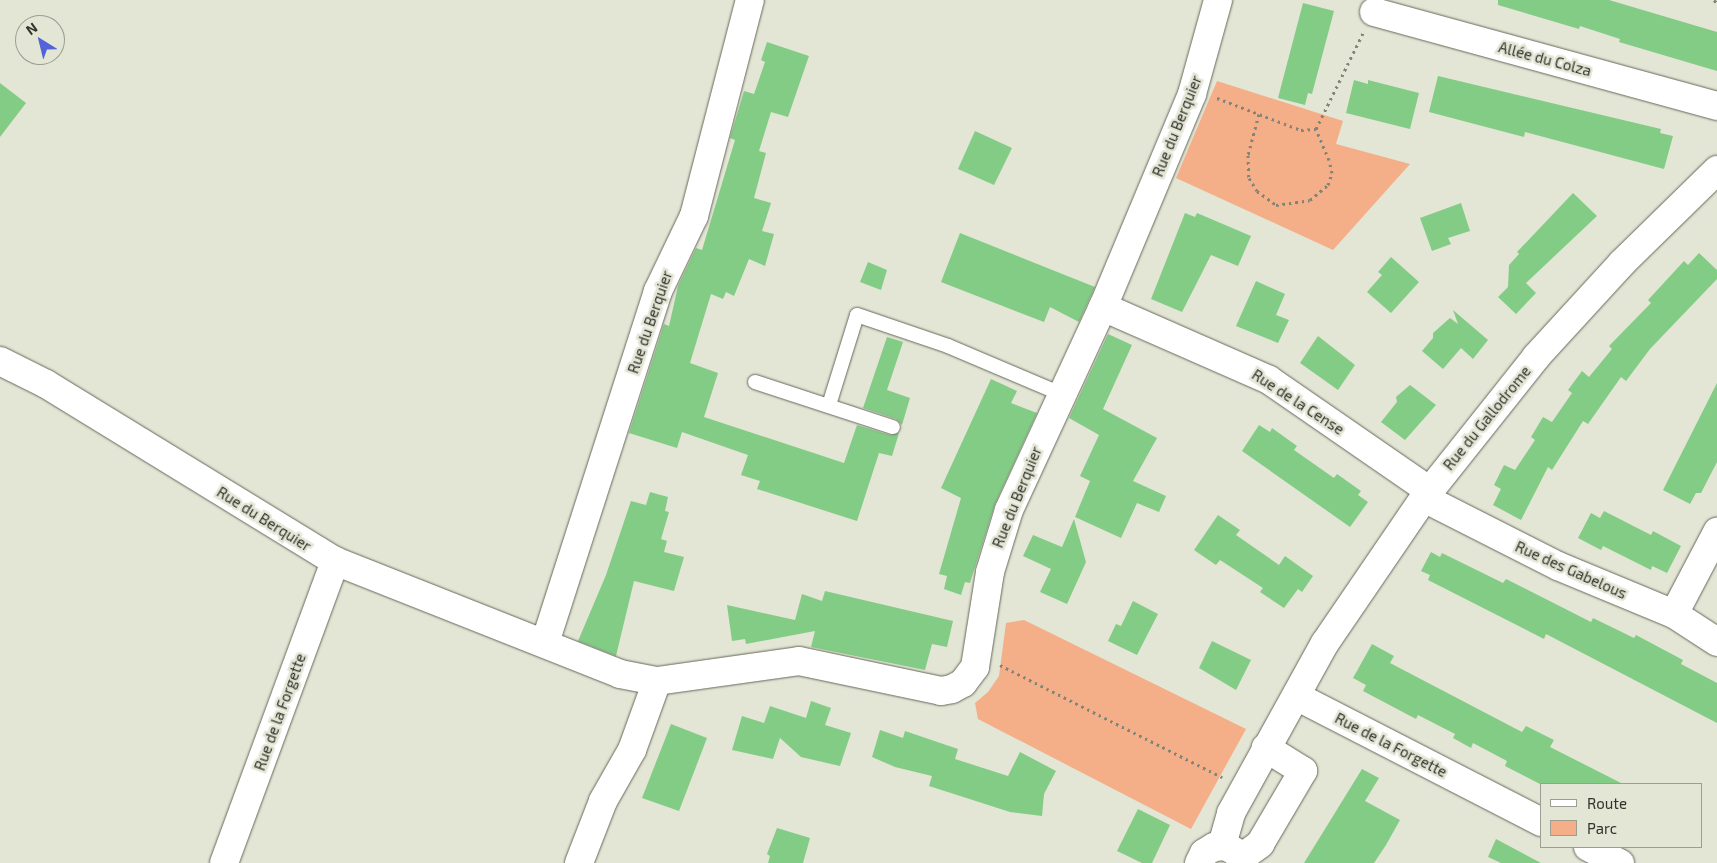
<!DOCTYPE html>
<meta charset="utf-8">
<style>
body{margin:0}
#map{position:relative;width:1717px;height:863px;overflow:hidden;background:#e3e5d5;font-family:"Exo 2",sans-serif}
div>[style]{position:absolute}
[style*='--x']{left:calc(var(--x)*1px);top:calc(var(--y)*1px);width:calc(var(--w)*1px);rotate:calc(var(--a)*1deg)}
.green>*{inset:0;background:#f4ae88}
.building>*{inset:0;background:#83cc86}
.path>*{height:3px;margin-top:-1.5px;transform-origin:0;background:repeating-linear-gradient(90deg,#828479 0 2.5px,transparent 0 6.5px)}
.roads{filter:drop-shadow(0 0 1px #666859) drop-shadow(0 0 1px #666859)}
.lane>*{height:14px;margin:-7px;padding:0 7px;transform-origin:7px;border-radius:7px;background:#fff}
.street>*{height:28px;margin:-14px;padding:0 14px;transform-origin:14px;border-radius:14px;background:#fff}
span{translate:-50% -50%;white-space:nowrap;text-align:center;line-height:1.15;-webkit-text-stroke:5px #e3e5d5;paint-order:stroke}
.street-label{font-size:15px;color:#32332c}
.legend{position:absolute;left:1540px;top:783px;width:162px;height:65px;box-sizing:border-box;background:#e3e5d5;border:1px solid #9c9e91;margin:0;padding:6px 9px;list-style:none;font-size:15px;color:#32332c}
.legend li{display:flex;align-items:center;gap:10px;height:25px}
.legend b{width:25px;border:1px solid #9c9e91}
.north{position:absolute;left:15px;top:15px;width:50px;height:50px;box-sizing:border-box;background:#e3e5d5;border:1px solid #9c9e91;border-radius:50%;rotate:324deg;font-size:14px;font-weight:700;line-height:20px;text-align:center;color:#32332c}
.north::after{content:'';display:block;margin:auto;width:18px;height:22px;background:#5364da;clip-path:polygon(50% 0,100% 100%,50% 72%,0 100%)}
</style>
<div id="map">
<div class="green">
<div style="clip-path:polygon(1217px 81px,1343px 121px,1336px 144px,1410px 164px,1333px 250px,1176px 178px)"></div>
<div style="clip-path:polygon(1024px 620px,1246px 729px,1191px 829px,978px 719px,975px 703px,988px 692px,999px 676px,1006px 623px)"></div>
</div>
<div class="building">
<div style="clip-path:polygon(1498px 0,1609px 0,1717px 32px,1717px 71px,1619px 42px,1620px 39px,1580px 26px,1579px 29px,1498px 5px)"></div>
<div style="clip-path:polygon(1303px 3px,1334px 11px,1312px 94px,1308px 93px,1305px 105px,1278px 98px)"></div>
<div style="clip-path:polygon(767px 42px,809px 56px,788px 117px,771px 112px,759px 151px,766px 153px,754px 198px,771px 203px,762px 231px,774px 234px,765px 266px,749px 259px,734px 296px,726px 292px,723px 299px,711px 294px,690px 363px,718px 373px,704px 417px,844px 463px,857px 425px,890px 435px,899px 433px,892px 456px,879px 453px,857px 521px,757px 489px,760px 481px,741px 475px,748px 455px,682px 432px,677px 448px,629px 433px,664px 324px,669px 326px,678px 286px,696px 248px,702px 250px,735px 140px,730px 138px,744px 91px,754px 94px,765px 62px,761px 60px)"></div>
<div style="clip-path:polygon(1438px 76px,1661px 129px,1660px 133px,1673px 136px,1664px 169px,1525px 132px,1524px 137px,1429px 112px)"></div>
<div style="clip-path:polygon(1354px 80px,1368px 84px,1368px 80px,1419px 93px,1410px 129px,1346px 113px)"></div>
<div style="clip-path:polygon(0 83px,26px 103px,0 137px)"></div>
<div style="clip-path:polygon(975px 131px,1012px 148px,994px 185px,958px 169px)"></div>
<div style="clip-path:polygon(1573px 193px,1597px 216px,1526px 283px,1536px 293px,1516px 314px,1498px 297px,1508px 287px,1509px 265px,1519px 254px,1517px 252px)"></div>
<div style="clip-path:polygon(1461px 203px,1470px 231px,1448px 238px,1451px 244px,1432px 251px,1420px 218px)"></div>
<div style="clip-path:polygon(1185px 213px,1195px 217px,1197px 213px,1251px 236px,1238px 266px,1211px 255px,1182px 312px,1151px 299px)"></div>
<div style="clip-path:polygon(960px 233px,1095px 287px,1079px 322px,1050px 307px,1044px 322px,941px 282px)"></div>
<div style="clip-path:polygon(1699px 253px,1717px 270px,1717px 279px,1650px 349px,1626px 381px,1621px 377px,1588px 424px,1583px 421px,1552px 470px,1548px 467px,1521px 520px,1493px 505px,1501px 489px,1494px 485px,1504px 465px,1515px 470px,1535px 440px,1531px 437px,1543px 417px,1552px 422px,1572px 393px,1568px 390px,1582px 371px,1589px 377px,1612px 349px,1609px 346px,1651px 303px,1648px 300px,1684px 261px,1688px 265px)"></div>
<div style="clip-path:polygon(1391px 257px,1419px 282px,1391px 313px,1367px 292px,1382px 275px,1378px 272px)"></div>
<div style="clip-path:polygon(868px 262px,887px 270px,881px 290px,860px 282px)"></div>
<div style="clip-path:polygon(1256px 281px,1285px 294px,1276px 315px,1289px 320px,1278px 343px,1236px 326px)"></div>
<div style="clip-path:polygon(1453px 310px,1488px 340px,1473px 359px,1461px 348px,1443px 369px,1422px 351px,1433px 338px,1433px 333px,1450px 318px,1458px 324px)"></div>
<div style="clip-path:polygon(1108px 334px,1132px 345px,1103px 409px,1157px 438px,1133px 481px,1166px 496px,1159px 512px,1137px 503px,1121px 538px,1075px 517px,1090px 481px,1080px 476px,1099px 435px,1069px 418px)"></div>
<div style="clip-path:polygon(1318px 336px,1355px 365px,1338px 390px,1300px 363px)"></div>
<div style="clip-path:polygon(887px 337px,903px 342px,887px 390px,910px 398px,902px 425px,896px 419px,863px 408px)"></div>
<div style="clip-path:polygon(991px 379px,1017px 391px,1011px 403px,1037px 413px,995px 504px,970px 583px,965px 582px,961px 595px,944px 589px,947px 576px,939px 574px,961px 498px,941px 488px)"></div>
<div style="clip-path:polygon(1717px 383px,1717px 462px,1701px 493px,1696px 493px,1690px 504px,1663px 490px)"></div>
<div style="clip-path:polygon(1410px 385px,1436px 405px,1405px 440px,1381px 422px,1397px 402px,1396px 397px)"></div>
<div style="clip-path:polygon(1259px 425px,1270px 432px,1272px 428px,1297px 446px,1294px 450px,1334px 478px,1337px 474px,1361px 491px,1358px 495px,1368px 502px,1350px 527px,1242px 451px)"></div>
<div style="clip-path:polygon(650px 492px,668px 497px,665px 511px,669px 512px,661px 539px,667px 541px,664px 552px,684px 557px,674px 591px,634px 581px,616px 656px,578px 641px,606px 575px,631px 501px,646px 505px)"></div>
<div style="clip-path:polygon(1604px 511px,1651px 535px,1653px 531px,1681px 546px,1667px 573px,1652px 566px,1651px 570px,1603px 546px,1601px 550px,1578px 538px,1591px 513px,1600px 518px)"></div>
<div style="clip-path:polygon(1218px 515px,1240px 530px,1236px 535px,1279px 565px,1285px 556px,1313px 576px,1302px 592px,1298px 589px,1284px 608px,1260px 592px,1263px 588px,1220px 560px,1216px 565px,1194px 550px)"></div>
<div style="clip-path:polygon(1074px 519px,1086px 562px,1067px 604px,1040px 592px,1051px 569px,1023px 556px,1033px 535px,1062px 547px)"></div>
<div style="clip-path:polygon(1431px 552px,1440px 557px,1442px 553px,1503px 583px,1506px 579px,1591px 622px,1593px 618px,1634px 638px,1636px 635px,1683px 660px,1681px 664px,1717px 683px,1717px 723px,1546px 634px,1544px 639px,1428px 580px,1430px 575px,1421px 571px)"></div>
<div style="clip-path:polygon(825px 591px,953px 621px,947px 647px,932px 644px,925px 670px,811px 647px,815px 631px,746px 644px,745px 639px,732px 641px,727px 605px,795px 620px,802px 594px,822px 601px)"></div>
<div style="clip-path:polygon(1133px 601px,1158px 614px,1137px 655px,1108px 641px,1116px 624px,1121px 626px)"></div>
<div style="clip-path:polygon(1212px 641px,1251px 660px,1236px 690px,1199px 668px)"></div>
<div style="clip-path:polygon(1372px 644px,1394px 656px,1390px 663px,1522px 732px,1526px 726px,1554px 740px,1550px 747px,1623px 784px,1540px 784px,1505px 766px,1507px 761px,1473px 743px,1471px 748px,1453px 738px,1455px 734px,1418px 715px,1416px 719px,1363px 691px,1366px 685px,1353px 678px)"></div>
<div style="clip-path:polygon(811px 701px,831px 708px,825px 725px,851px 733px,840px 766px,801px 757px,780px 738px,773px 759px,732px 750px,742px 716px,764px 723px,770px 706px,806px 718px)"></div>
<div style="clip-path:polygon(671px 724px,707px 738px,679px 811px,642px 798px)"></div>
<div style="clip-path:polygon(880px 730px,903px 738px,905px 731px,958px 749px,955px 759px,1008px 776px,1020px 752px,1056px 771px,1044px 794px,1042px 816px,1010px 812px,929px 786px,932px 776px,895px 767px,872px 757px)"></div>
<div style="clip-path:polygon(1362px 769px,1379px 778px,1365px 801px,1400px 820px,1386px 845px,1374px 863px,1304px 863px)"></div>
<div style="clip-path:polygon(1138px 809px,1170px 825px,1152px 863px,1142px 863px,1117px 851px)"></div>
<div style="clip-path:polygon(777px 828px,810px 838px,803px 863px,768px 863px,770px 856px,767px 854px)"></div>
<div style="clip-path:polygon(1496px 839px,1541px 863px,1501px 863px,1488px 857px)"></div>
</div>
<div class="path">
<div style="--x:1714;--y:0;--w:4;--a:45"></div>
<div style="--x:1217;--y:98;--w:90;--a:20.9"></div>
<div style="--x:1301;--y:130;--w:15;--a:-4"></div>
<div style="--x:1316;--y:129;--w:107;--a:-63.9"></div>
<div style="--x:1259;--y:114;--w:42;--a:105"></div>
<div style="--x:1248;--y:155;--w:23;--a:88"></div>
<div style="--x:1249;--y:178;--w:15;--a:58"></div>
<div style="--x:1257;--y:191;--w:24;--a:36"></div>
<div style="--x:1276;--y:205;--w:34;--a:-8"></div>
<div style="--x:1310;--y:200;--w:23;--a:-40"></div>
<div style="--x:1328;--y:185;--w:13;--a:-72"></div>
<div style="--x:1332;--y:173;--w:13;--a:-103"></div>
<div style="--x:1329;--y:160;--w:34;--a:-113"></div>
<div style="--x:1000;--y:665;--w:249;--a:26.8"></div>
</div>
<div class="roads">
<div class="lane">
<div style="--x:755;--y:382;--w:145;--a:18.1"></div>
<div style="--x:829;--y:405;--w:94;--a:-72.7"></div>
<div style="--x:857;--y:315;--w:96;--a:18.8"></div>
<div style="--x:948;--y:346;--w:123;--a:23"></div>
</div>
<div class="street">
<div style="--x:1374;--y:12;--w:356;--a:15.3"></div>
<div style="--x:1103;--y:307;--w:181;--a:23.7"></div>
<div style="--x:1269;--y:380;--w:196;--a:34.6"></div>
<div style="--x:0;--y:361;--w:51;--a:26.6"></div>
<div style="--x:46;--y:384;--w:339;--a:31.5"></div>
<div style="--x:335;--y:561;--w:307;--a:21.6"></div>
<div style="--x:620;--y:674;--w:38;--a:11"></div>
<div style="--x:657;--y:681;--w:143;--a:-8"></div>
<div style="--x:799;--y:661;--w:145;--a:11.9"></div>
<div style="--x:941;--y:691;--w:11;--a:-10"></div>
<div style="--x:952;--y:689;--w:13;--a:-29"></div>
<div style="--x:963;--y:683;--w:20;--a:-53"></div>
<div style="--x:975;--y:667;--w:96;--a:-81"></div>
<div style="--x:990;--y:572;--w:65;--a:-73"></div>
<div style="--x:1009;--y:510;--w:224;--a:-65.2"></div>
<div style="--x:1103;--y:307;--w:231;--a:-67.3"></div>
<div style="--x:1192;--y:94;--w:98;--a:-74.5"></div>
<div style="--x:1424;--y:498;--w:150;--a:26.9"></div>
<div style="--x:1558;--y:566;--w:126;--a:22.5"></div>
<div style="--x:1674;--y:614;--w:51;--a:33.1"></div>
<div style="--x:1674;--y:614;--w:93;--a:-62.3"></div>
<div style="--x:545;--y:643;--w:370;--a:-72.2"></div>
<div style="--x:658;--y:291;--w:83;--a:-64.4"></div>
<div style="--x:694;--y:216;--w:223;--a:-75.5"></div>
<div style="--x:1296;--y:696;--w:276;--a:27.2"></div>
<div style="--x:1222;--y:845;--w:33;--a:-74"></div>
<div style="--x:1231;--y:813;--w:194;--a:-61.1"></div>
<div style="--x:1325;--y:643;--w:176;--a:-55.7"></div>
<div style="--x:1424;--y:498;--w:180;--a:-51.5"></div>
<div style="--x:1536;--y:357;--w:127;--a:-47.5"></div>
<div style="--x:1622;--y:263;--w:133;--a:-44.4"></div>
<div style="--x:1588;--y:847;--w:36;--a:27"></div>
<div style="--x:1241;--y:858;--w:24;--a:-36"></div>
<div style="--x:1260;--y:844;--w:85;--a:-59.5"></div>
<div style="--x:1303;--y:771;--w:44;--a:-148.1"></div>
<div style="--x:224;--y:863;--w:322;--a:-69.8"></div>
<div style="--x:579;--y:863;--w:66;--a:-68.8"></div>
<div style="--x:603;--y:801;--w:59;--a:-60.4"></div>
<div style="--x:632;--y:750;--w:73;--a:-70.1"></div>
<div style="--x:1199;--y:863;--w:11;--a:-63"></div>
<div style="--x:1204;--y:853;--w:12;--a:-31"></div>
<div style="--x:1214;--y:847;--w:12;--a:-5"></div>
<div style="--x:1226;--y:846;--w:13;--a:32"></div>
</div>
</div>
<div class="street-label">
<span style="left:1545px;top:59px;rotate:15deg">Allée du Colza</span>
<span style="left:1177px;top:126px;rotate:-68deg">Rue du Berquier</span>
<span style="left:650px;top:322px;rotate:-71deg">Rue du Berquier</span>
<span style="left:1298px;top:402px;rotate:33deg">Rue de la Cense</span>
<span style="left:1487px;top:418px;rotate:-51deg">Rue du Gallodrome</span>
<span style="left:1017px;top:497px;rotate:-68deg">Rue du Berquier</span>
<span style="left:264px;top:519px;rotate:32deg">Rue du Berquier</span>
<span style="left:1571px;top:570px;rotate:24deg">Rue des Gabelous</span>
<span style="left:280px;top:712px;rotate:-70deg">Rue de la Forgette</span>
<span style="left:1391px;top:745px;rotate:27deg">Rue de la Forgette</span>
</div>
<ul class="legend">
<li><b style="height:6px;background:#fff"></b>Route</li>
<li><b style="height:14px;background:#f4ae88"></b>Parc</li>
</ul>
<div class="north">N</div>
</div>
